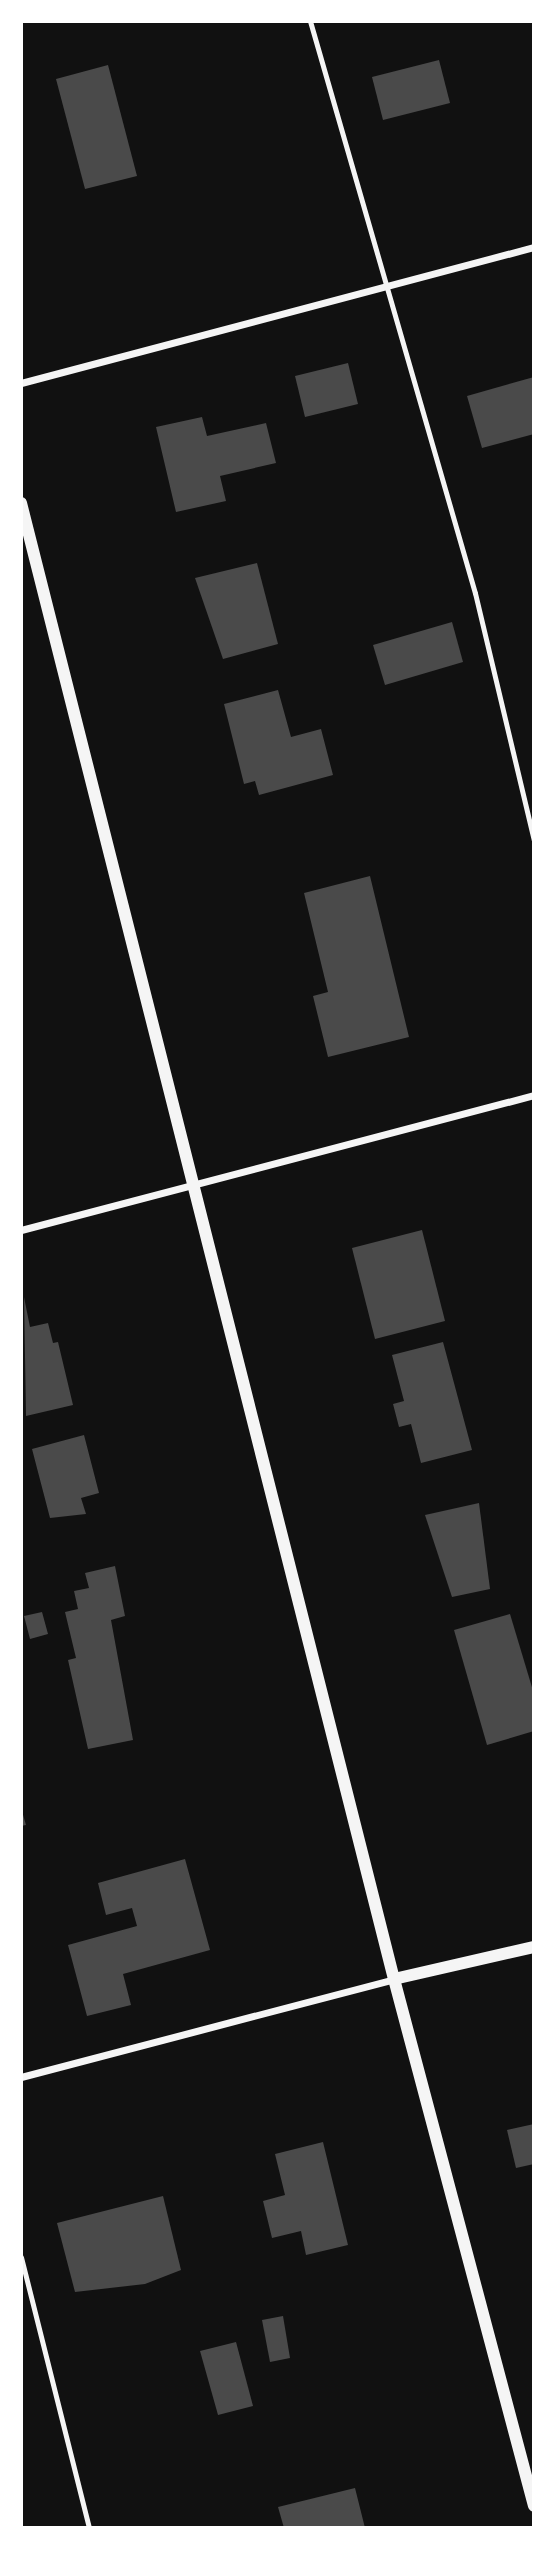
<!DOCTYPE html>
<style>
body{margin:0}
#map{position:relative;width:555px;height:2549px;overflow:hidden;background:#111;font-family:Montserrat,sans-serif}
div>[style]{position:absolute}
[style*='--x']{left:calc(var(--x)*1px);top:calc(var(--y)*1px);width:calc(var(--w)*1px);rotate:calc(var(--a)*1deg)}
.building>*{inset:0;background:#4a4a4a}
.service>*{height:5px;margin:-2.5px;padding:0 2.5px;transform-origin:2.5px;border-radius:2.5px;background:#f5f5f5}
.minor>*{height:7px;margin:-3.5px;padding:0 3.5px;transform-origin:3.5px;border-radius:3.5px;background:#f5f5f5}
.tertiary>*{height:12px;margin:-6px;padding:0 6px;transform-origin:6px;border-radius:6px;background:#f5f5f5}
span{translate:-50% -50%;white-space:nowrap;text-align:center;line-height:1.15;-webkit-text-stroke:5px #fff;paint-order:stroke}
.frame{position:absolute;inset:0;border:23px solid #fff;pointer-events:none}
</style>
<div id="map">
<div class="building">
<div style="clip-path:polygon(439px 60px,450px 103px,383px 120px,372px 77px)"></div>
<div style="clip-path:polygon(108px 65px,137px 176px,85px 189px,56px 79px)"></div>
<div style="clip-path:polygon(348px 363px,358px 404px,305px 417px,295px 376px)"></div>
<div style="clip-path:polygon(534px 377px,534px 434px,482px 448px,467px 396px)"></div>
<div style="clip-path:polygon(202px 417px,207px 436px,266px 423px,276px 463px,220px 476px,226px 501px,176px 512px,156px 427px)"></div>
<div style="clip-path:polygon(257px 563px,278px 644px,223px 659px,195px 578px)"></div>
<div style="clip-path:polygon(452px 622px,463px 662px,385px 685px,373px 645px)"></div>
<div style="clip-path:polygon(278px 690px,291px 737px,321px 729px,333px 775px,259px 795px,255px 781px,244px 784px,224px 704px)"></div>
<div style="clip-path:polygon(370px 876px,409px 1037px,328px 1057px,313px 996px,328px 992px,304px 893px)"></div>
<div style="clip-path:polygon(422px 1230px,445px 1321px,375px 1339px,352px 1248px)"></div>
<div style="clip-path:polygon(24px 1297px,30px 1327px,48px 1323px,53px 1343px,58px 1342px,73px 1405px,26px 1416px)"></div>
<div style="clip-path:polygon(443px 1342px,472px 1450px,421px 1463px,411px 1424px,399px 1427px,393px 1404px,404px 1401px,392px 1355px)"></div>
<div style="clip-path:polygon(84px 1435px,99px 1493px,81px 1498px,86px 1514px,50px 1518px,32px 1449px)"></div>
<div style="clip-path:polygon(479px 1503px,490px 1589px,452px 1597px,425px 1515px)"></div>
<div style="clip-path:polygon(115px 1566px,125px 1616px,111px 1620px,133px 1740px,88px 1749px,68px 1660px,76px 1658px,65px 1612px,78px 1609px,74px 1591px,89px 1588px,85px 1573px)"></div>
<div style="clip-path:polygon(42px 1612px,48px 1634px,30px 1639px,24px 1616px)"></div>
<div style="clip-path:polygon(510px 1614px,534px 1694px,534px 1731px,487px 1745px,454px 1630px)"></div>
<div style="clip-path:polygon(21px 1808px,26px 1825px,21px 1826px)"></div>
<div style="clip-path:polygon(185px 1859px,210px 1950px,123px 1974px,131px 2005px,87px 2016px,68px 1945px,137px 1926px,132px 1908px,106px 1915px,98px 1883px)"></div>
<div style="clip-path:polygon(534px 2124px,534px 2164px,516px 2168px,507px 2130px)"></div>
<div style="clip-path:polygon(323px 2142px,348px 2245px,306px 2255px,301px 2231px,272px 2238px,263px 2201px,285px 2195px,275px 2154px)"></div>
<div style="clip-path:polygon(163px 2196px,181px 2270px,145px 2284px,75px 2292px,57px 2223px)"></div>
<div style="clip-path:polygon(283px 2316px,290px 2358px,270px 2362px,262px 2320px)"></div>
<div style="clip-path:polygon(236px 2342px,253px 2406px,218px 2415px,200px 2351px)"></div>
<div style="clip-path:polygon(355px 2488px,365px 2528px,284px 2528px,278px 2507px)"></div>
</div>
<div class="service">
<div style="--x:310;--y:21;--w:595;--a:73.91"></div>
<div style="--x:475;--y:593;--w:254;--a:76.6"></div>
<div style="--x:21;--y:2257;--w:279;--a:75.9"></div>
</div>
<div class="minor">
<div style="--x:21;--y:383;--w:531;--a:-14.85"></div>
<div style="--x:21;--y:1230;--w:530;--a:-14.74"></div>
<div style="--x:21;--y:2077;--w:386;--a:-14.7"></div>
</div>
<div class="tertiary">
<div style="--x:21;--y:503;--w:1522;--a:75.82"></div>
<div style="--x:394;--y:1979;--w:545;--a:75.12"></div>
<div style="--x:394;--y:1979;--w:144;--a:-12.9"></div>
</div>
<div class="frame"></div>
</div>
